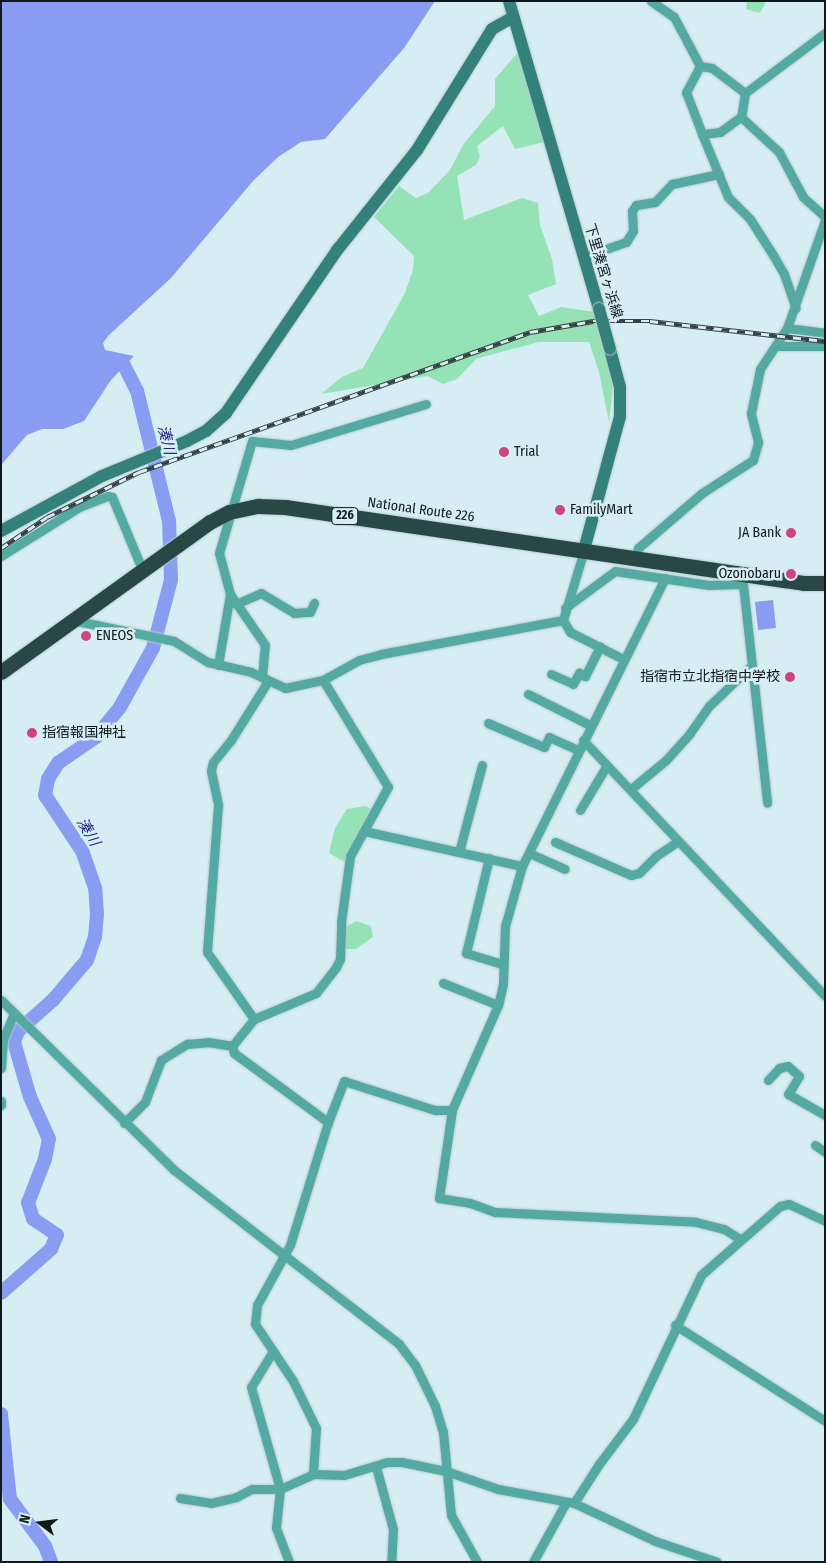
<!DOCTYPE html>
<meta charset="utf-8">
<style>
body{margin:0}
#map{position:relative;width:826px;height:1563px;overflow:hidden;background:#d6edf3;font-family:"Fira Sans Condensed","Noto Sans JP",sans-serif}
div>[style]{position:absolute}
[style*='--x']{left:calc(var(--x)*1px);top:calc(var(--y)*1px);width:calc(var(--w)*1px);rotate:calc(var(--a)*1deg)}
.green>*{inset:0;background:#96e2b7}
.water>*{inset:0;background:#899cf1}
.river>*{height:14px;margin:-7px;padding:0 7px;transform-origin:7px;border-radius:7px;background:#899cf1}
.roads{filter:drop-shadow(0 0 1px #b6cbd0) drop-shadow(0 0 1px #b6cbd0)}
.street>*{height:9px;margin:-4.5px;padding:0 4.5px;transform-origin:4.5px;border-radius:4.5px;background:#54aaa2}
.secondary>*{height:12px;margin:-6px;padding:0 6px;transform-origin:6px;border-radius:6px;background:#34817b}
.highway>*{height:15px;margin:-7.5px;padding:0 7.5px;transform-origin:7.5px;border-radius:7.5px;background:#294845}
.rail>*{height:4.5px;margin-top:-2.25px;transform-origin:0;background:repeating-linear-gradient(90deg,#d6edf3 0 8px,#364144 0 16px);box-sizing:border-box;border-block:1px solid #364144}
.bridges{filter:drop-shadow(0 0 1px #b6cbd0) drop-shadow(0 0 1px #b6cbd0)}
.secondary-bridge>*{height:12px;margin:-6px;padding:0 6px;transform-origin:6px;border-radius:6px;background:#34817b}
.dots>*{width:14px;height:14px;translate:-50% -50%;box-sizing:border-box;border:2px solid #d6edf3;border-radius:50%}
span{translate:-50% -50%;white-space:nowrap;text-align:center;line-height:1.15;-webkit-text-stroke:5px #d6edf3;paint-order:stroke}
.shield-label span{padding:1px 4px;background:#d6edf3;border:1px solid;border-radius:4px;-webkit-text-stroke-width:0}
.shield-label{font-size:12px;color:#0f181a;font-weight:700}
.street-label{font-size:14px;color:#0f181a}
.poi-label{font-size:14px;color:#0f181a}
.left{translate:0 -50%;text-align:left}
.right{translate:-100% -50%;text-align:right}
.water-label{font-size:15px;color:#232586;font-style:italic}
.frame{position:absolute;inset:0;border:2px solid #0f181a;pointer-events:none}
.north{position:absolute;left:15px;top:1498px;width:50px;height:50px;-webkit-text-stroke:4px #d6edf3;paint-order:stroke;rotate:285deg;font-size:14px;font-weight:700;line-height:20px;text-align:center;color:#0f181a}
.north::after{content:'';display:block;margin:auto;width:18px;height:22px;background:#0f181a;clip-path:polygon(50% 0,100% 100%,50% 72%,0 100%)}
</style>
<div id="map">
<div class="green">
<div style="clip-path:polygon(747px 1px,764px 1px,765px 4px,760px 13px,746px 9px)"></div>
<div style="clip-path:polygon(519px 51px,545px 142px,515px 149px,503px 126px,477px 146px,480px 157px,476px 165px,457px 176px,464px 220px,522px 198px,538px 203px,540px 225px,552px 259px,556px 284px,528px 295px,539px 316px,561px 307px,601px 313px,613px 386px,609px 422px,599px 372px,589px 342px,539px 342px,501px 352px,476px 359px,457px 379px,443px 384px,428px 376px,321px 394px,342px 377px,363px 368px,404px 295px,413px 270px,414px 256px,374px 217px,399px 186px,416px 198px,428px 193px,450px 170px,463px 145px,495px 106px,495px 79px)"></div>
<div style="clip-path:polygon(366px 806px,371px 809px,368px 817px,346px 863px,329px 853px,335px 828px,347px 809px)"></div>
<div style="clip-path:polygon(356px 921px,371px 926px,373px 937px,356px 949px,343px 949px,343px 929px)"></div>
</div>
<div class="water">
<div style="clip-path:polygon(1px 1px,435px 1px,404px 48px,325px 139px,301px 142px,278px 157px,253px 181px,171px 278px,109px 335px,103px 343px,105px 350px,134px 356px,111px 380px,84px 421px,63px 429px,42px 429px,27px 435px,1px 465px)"></div>
<div style="clip-path:polygon(773px 600px,776px 628px,758px 630px,755px 602px)"></div>
</div>
<div class="river">
<div style="--x:1;--y:1293;--w:67;--a:-41.3"></div>
<div style="--x:51;--y:1249;--w:15;--a:-67"></div>
<div style="--x:57;--y:1235;--w:29;--a:-146"></div>
<div style="--x:33;--y:1219;--w:17;--a:-107"></div>
<div style="--x:28;--y:1203;--w:47;--a:-68.9"></div>
<div style="--x:45;--y:1159;--w:20;--a:-79"></div>
<div style="--x:49;--y:1139;--w:46;--a:-114.3"></div>
<div style="--x:30;--y:1097;--w:57;--a:-106.2"></div>
<div style="--x:14;--y:1042;--w:12;--a:-70"></div>
<div style="--x:18;--y:1031;--w:47;--a:-41.5"></div>
<div style="--x:53;--y:1000;--w:52;--a:-49.6"></div>
<div style="--x:87;--y:960;--w:24;--a:-71"></div>
<div style="--x:95;--y:937;--w:23;--a:-85"></div>
<div style="--x:97;--y:914;--w:26;--a:-94"></div>
<div style="--x:95;--y:888;--w:39;--a:-109"></div>
<div style="--x:82;--y:851;--w:67;--a:-123.5"></div>
<div style="--x:45;--y:795;--w:16;--a:-79"></div>
<div style="--x:48;--y:779;--w:19;--a:-58"></div>
<div style="--x:58;--y:763;--w:46;--a:-34.4"></div>
<div style="--x:96;--y:737;--w:38;--a:-51"></div>
<div style="--x:120;--y:707;--w:68;--a:-60.8"></div>
<div style="--x:153;--y:648;--w:70;--a:-75.2"></div>
<div style="--x:171;--y:580;--w:59;--a:-91.9"></div>
<div style="--x:169;--y:521;--w:134;--a:-103.8"></div>
<div style="--x:137;--y:391;--w:29;--a:-117"></div>
<div style="--x:1;--y:1414;--w:85;--a:84"></div>
<div style="--x:10;--y:1499;--w:59;--a:53.3"></div>
<div style="--x:45;--y:1546;--w:17;--a:69"></div>
</div>
<div class="roads">
<div class="street">
<div style="--x:651;--y:1;--w:28;--a:35"></div>
<div style="--x:674;--y:17;--w:55;--a:62"></div>
<div style="--x:700;--y:66;--w:30;--a:118"></div>
<div style="--x:686;--y:92;--w:45;--a:69.1"></div>
<div style="--x:702;--y:134;--w:68;--a:67.6"></div>
<div style="--x:728;--y:197;--w:31;--a:45"></div>
<div style="--x:750;--y:219;--w:43;--a:57.4"></div>
<div style="--x:773;--y:255;--w:22;--a:60"></div>
<div style="--x:784;--y:274;--w:36;--a:71"></div>
<div style="--x:700;--y:66;--w:12;--a:9"></div>
<div style="--x:712;--y:68;--w:41;--a:37.1"></div>
<div style="--x:745;--y:93;--w:24;--a:99"></div>
<div style="--x:741;--y:117;--w:52;--a:42.6"></div>
<div style="--x:779;--y:152;--w:51;--a:61.9"></div>
<div style="--x:803;--y:197;--w:30;--a:42"></div>
<div style="--x:745;--y:93;--w:100;--a:-36.9"></div>
<div style="--x:702;--y:134;--w:18;--a:-6"></div>
<div style="--x:720;--y:132;--w:26;--a:-36"></div>
<div style="--x:583;--y:257;--w:46;--a:-19.2"></div>
<div style="--x:626;--y:242;--w:13;--a:-58"></div>
<div style="--x:633;--y:231;--w:20;--a:-93"></div>
<div style="--x:632;--y:211;--w:7;--a:-56"></div>
<div style="--x:636;--y:205;--w:19;--a:-9"></div>
<div style="--x:655;--y:202;--w:25;--a:-47"></div>
<div style="--x:672;--y:184;--w:48;--a:-12"></div>
<div style="--x:787;--y:328;--w:38;--a:7"></div>
<div style="--x:778;--y:346;--w:47;--a:0"></div>
<div style="--x:584;--y:550;--w:73;--a:106.7"></div>
<div style="--x:563;--y:620;--w:14;--a:60"></div>
<div style="--x:570;--y:632;--w:59;--a:27"></div>
<div style="--x:1;--y:556;--w:92;--a:-32.1"></div>
<div style="--x:79;--y:507;--w:31;--a:-21"></div>
<div style="--x:108;--y:496;--w:4;--a:14"></div>
<div style="--x:112;--y:497;--w:78;--a:67.4"></div>
<div style="--x:636;--y:558;--w:10;--a:-79"></div>
<div style="--x:638;--y:548;--w:84;--a:-40.7"></div>
<div style="--x:702;--y:493;--w:61;--a:-32.9"></div>
<div style="--x:753;--y:460;--w:19;--a:-74"></div>
<div style="--x:758;--y:442;--w:30;--a:-104"></div>
<div style="--x:751;--y:413;--w:45;--a:-78.4"></div>
<div style="--x:760;--y:369;--w:49;--a:-56.6"></div>
<div style="--x:787;--y:328;--w:114;--a:-70.6"></div>
<div style="--x:742;--y:575;--w:229;--a:83.7"></div>
<div style="--x:665;--y:578;--w:322;--a:116.4"></div>
<div style="--x:522;--y:866;--w:62;--a:105.8"></div>
<div style="--x:505;--y:926;--w:58;--a:92"></div>
<div style="--x:503;--y:984;--w:22;--a:103"></div>
<div style="--x:498;--y:1005;--w:115;--a:113.7"></div>
<div style="--x:452;--y:1110;--w:89;--a:98.4"></div>
<div style="--x:439;--y:1198;--w:31;--a:9"></div>
<div style="--x:470;--y:1203;--w:27;--a:20"></div>
<div style="--x:495;--y:1212;--w:201;--a:2.8"></div>
<div style="--x:696;--y:1222;--w:29;--a:14"></div>
<div style="--x:724;--y:1229;--w:19;--a:32"></div>
<div style="--x:236;--y:604;--w:27;--a:-24"></div>
<div style="--x:261;--y:593;--w:39;--a:31"></div>
<div style="--x:294;--y:613;--w:16;--a:-4"></div>
<div style="--x:310;--y:612;--w:10;--a:-66"></div>
<div style="--x:565;--y:608;--w:62;--a:-36.5"></div>
<div style="--x:615;--y:571;--w:95;--a:8.5"></div>
<div style="--x:709;--y:585;--w:32;--a:-2"></div>
<div style="--x:72;--y:620;--w:104;--a:11.6"></div>
<div style="--x:174;--y:641;--w:40;--a:32"></div>
<div style="--x:208;--y:662;--w:44;--a:13.1"></div>
<div style="--x:251;--y:672;--w:38;--a:25"></div>
<div style="--x:285;--y:688;--w:39;--a:-12"></div>
<div style="--x:323;--y:680;--w:41;--a:-29.1"></div>
<div style="--x:359;--y:660;--w:23;--a:-15"></div>
<div style="--x:381;--y:654;--w:185;--a:-10.6"></div>
<div style="--x:218;--y:665;--w:72;--a:-80.4"></div>
<div style="--x:551;--y:674;--w:24;--a:24"></div>
<div style="--x:573;--y:684;--w:13;--a:-61"></div>
<div style="--x:579;--y:673;--w:7;--a:27"></div>
<div style="--x:585;--y:676;--w:33;--a:-63"></div>
<div style="--x:262;--y:677;--w:32;--a:-85"></div>
<div style="--x:265;--y:645;--w:62;--a:-124.5"></div>
<div style="--x:230;--y:594;--w:42;--a:-105"></div>
<div style="--x:219;--y:553;--w:117;--a:-73.6"></div>
<div style="--x:252;--y:441;--w:39;--a:6"></div>
<div style="--x:291;--y:445;--w:141;--a:-16.9"></div>
<div style="--x:268;--y:681;--w:70;--a:122.1"></div>
<div style="--x:231;--y:740;--w:28;--a:129"></div>
<div style="--x:213;--y:762;--w:9;--a:103"></div>
<div style="--x:211;--y:771;--w:35;--a:78"></div>
<div style="--x:218;--y:805;--w:147;--a:94.3"></div>
<div style="--x:207;--y:952;--w:82;--a:55"></div>
<div style="--x:254;--y:1019;--w:35;--a:129"></div>
<div style="--x:232;--y:1046;--w:7;--a:74"></div>
<div style="--x:234;--y:1053;--w:117;--a:36.3"></div>
<div style="--x:528;--y:694;--w:69;--a:26.6"></div>
<div style="--x:488;--y:723;--w:61;--a:23.2"></div>
<div style="--x:544;--y:747;--w:11;--a:-63"></div>
<div style="--x:549;--y:737;--w:32;--a:24"></div>
<div style="--x:583;--y:740;--w:352;--a:46.6"></div>
<div style="--x:631;--y:789;--w:45;--a:-39.6"></div>
<div style="--x:666;--y:760;--w:36;--a:-48"></div>
<div style="--x:690;--y:733;--w:33;--a:-55"></div>
<div style="--x:709;--y:706;--w:57;--a:-43.6"></div>
<div style="--x:580;--y:810;--w:52;--a:-59"></div>
<div style="--x:364;--y:831;--w:162;--a:12.5"></div>
<div style="--x:555;--y:842;--w:83;--a:23.5"></div>
<div style="--x:631;--y:875;--w:8;--a:-14"></div>
<div style="--x:639;--y:873;--w:24;--a:-45"></div>
<div style="--x:656;--y:856;--w:27;--a:-34"></div>
<div style="--x:459;--y:852;--w:90;--a:-75.2"></div>
<div style="--x:529;--y:853;--w:39;--a:24"></div>
<div style="--x:489;--y:858;--w:98;--a:103.6"></div>
<div style="--x:466;--y:953;--w:39;--a:17"></div>
<div style="--x:443;--y:983;--w:59;--a:21.8"></div>
<div style="--x:1;--y:1000;--w:243;--a:44.5"></div>
<div style="--x:174;--y:1170;--w:284;--a:37.7"></div>
<div style="--x:399;--y:1344;--w:26;--a:53"></div>
<div style="--x:415;--y:1365;--w:46;--a:64"></div>
<div style="--x:435;--y:1406;--w:27;--a:73"></div>
<div style="--x:443;--y:1432;--w:83;--a:84.5"></div>
<div style="--x:451;--y:1515;--w:54;--a:61"></div>
<div style="--x:254;--y:1019;--w:67;--a:-22.8"></div>
<div style="--x:316;--y:993;--w:33;--a:-52"></div>
<div style="--x:336;--y:967;--w:9;--a:-63"></div>
<div style="--x:340;--y:959;--w:37;--a:-88"></div>
<div style="--x:341;--y:922;--w:67;--a:-82.2"></div>
<div style="--x:350;--y:856;--w:79;--a:-61.2"></div>
<div style="--x:388;--y:787;--w:125;--a:-121.3"></div>
<div style="--x:1;--y:1068;--w:29;--a:-86"></div>
<div style="--x:3;--y:1039;--w:28;--a:-67"></div>
<div style="--x:768;--y:1080;--w:16;--a:-47"></div>
<div style="--x:779;--y:1068;--w:9;--a:-13"></div>
<div style="--x:788;--y:1066;--w:15;--a:42"></div>
<div style="--x:799;--y:1076;--w:21;--a:121"></div>
<div style="--x:788;--y:1094;--w:43;--a:29.6"></div>
<div style="--x:1;--y:1101;--w:4;--a:90"></div>
<div style="--x:124;--y:1123;--w:30;--a:-45"></div>
<div style="--x:145;--y:1102;--w:45;--a:-69.1"></div>
<div style="--x:161;--y:1060;--w:31;--a:-32"></div>
<div style="--x:187;--y:1044;--w:21;--a:-5"></div>
<div style="--x:208;--y:1042;--w:24;--a:9"></div>
<div style="--x:815;--y:1145;--w:12;--a:35"></div>
<div style="--x:675;--y:1325;--w:178;--a:32.6"></div>
<div style="--x:273;--y:1351;--w:42;--a:121.4"></div>
<div style="--x:251;--y:1387;--w:106;--a:74.1"></div>
<div style="--x:280;--y:1489;--w:39;--a:96"></div>
<div style="--x:276;--y:1528;--w:36;--a:69"></div>
<div style="--x:376;--y:1467;--w:64;--a:74.7"></div>
<div style="--x:393;--y:1529;--w:33;--a:93"></div>
<div style="--x:313;--y:1474;--w:46;--a:-86.3"></div>
<div style="--x:316;--y:1428;--w:52;--a:-116.1"></div>
<div style="--x:293;--y:1381;--w:69;--a:-123.7"></div>
<div style="--x:255;--y:1324;--w:19;--a:-84"></div>
<div style="--x:257;--y:1305;--w:68;--a:-61.2"></div>
<div style="--x:290;--y:1245;--w:129;--a:-72.8"></div>
<div style="--x:328;--y:1122;--w:44;--a:-68.7"></div>
<div style="--x:344;--y:1081;--w:96;--a:17.7"></div>
<div style="--x:435;--y:1110;--w:17;--a:0"></div>
<div style="--x:180;--y:1498;--w:31;--a:9"></div>
<div style="--x:211;--y:1503;--w:26;--a:-13"></div>
<div style="--x:236;--y:1497;--w:18;--a:-27"></div>
<div style="--x:252;--y:1489;--w:28;--a:0"></div>
<div style="--x:280;--y:1489;--w:36;--a:-24"></div>
<div style="--x:313;--y:1474;--w:31;--a:2"></div>
<div style="--x:344;--y:1475;--w:45;--a:-16.8"></div>
<div style="--x:387;--y:1462;--w:15;--a:0"></div>
<div style="--x:402;--y:1462;--w:45;--a:11.6"></div>
<div style="--x:446;--y:1471;--w:55;--a:19.1"></div>
<div style="--x:498;--y:1489;--w:77;--a:10.4"></div>
<div style="--x:574;--y:1503;--w:89;--a:25.1"></div>
<div style="--x:655;--y:1541;--w:65;--a:18.7"></div>
<div style="--x:574;--y:1503;--w:46;--a:-57.3"></div>
<div style="--x:599;--y:1464;--w:56;--a:-52.9"></div>
<div style="--x:633;--y:1419;--w:159;--a:-64.7"></div>
<div style="--x:701;--y:1275;--w:105;--a:-41.1"></div>
<div style="--x:780;--y:1206;--w:9;--a:-13"></div>
<div style="--x:789;--y:1204;--w:40;--a:25"></div>
<div style="--x:533;--y:1562;--w:66;--a:-61.1"></div>
</div>
<div class="secondary">
<div style="--x:509;--y:1;--w:321;--a:73.7"></div>
<div style="--x:1;--y:531;--w:115;--a:-28.6"></div>
<div style="--x:102;--y:476;--w:92;--a:-22.4"></div>
<div style="--x:187;--y:441;--w:21;--a:-28"></div>
<div style="--x:206;--y:431;--w:27;--a:-42"></div>
<div style="--x:226;--y:413;--w:199;--a:-55.7"></div>
<div style="--x:338;--y:249;--w:127;--a:-51.4"></div>
<div style="--x:417;--y:150;--w:142;--a:-58.2"></div>
<div style="--x:492;--y:29;--w:23;--a:-29"></div>
<div style="--x:584;--y:550;--w:138;--a:-74.9"></div>
<div style="--x:620;--y:417;--w:30;--a:-90"></div>
<div style="--x:620;--y:387;--w:39;--a:-105"></div>
</div>
<div class="highway">
<div style="--x:1;--y:672;--w:257;--a:-35.7"></div>
<div style="--x:210;--y:522;--w:21;--a:-28"></div>
<div style="--x:229;--y:512;--w:30;--a:-12"></div>
<div style="--x:258;--y:506;--w:27;--a:2"></div>
<div style="--x:285;--y:507;--w:525;--a:8.33"></div>
<div style="--x:804;--y:583;--w:21;--a:0"></div>
</div>
</div>
<div class="rail">
<div style="--x:1;--y:548;--w:55;--a:-34"></div>
<div style="--x:47;--y:517;--w:102;--a:-26.1"></div>
<div style="--x:139;--y:472;--w:415;--a:-19.7"></div>
<div style="--x:530;--y:332;--w:64;--a:-9.9"></div>
<div style="--x:593;--y:321;--w:57;--a:0"></div>
<div style="--x:650;--y:321;--w:176;--a:6.5"></div>
</div>
<div class="bridges">
<div class="secondary-bridge">
<div style="--x:599;--y:309;--w:41;--a:74.6"></div>
</div>
</div>
<div class="dots">
<div style="left:504px;top:452px;background:#ce457e"></div>
<div style="left:560px;top:510px;background:#ce457e"></div>
<div style="left:791px;top:533px;background:#ce457e"></div>
<div style="left:791px;top:574px;background:#ce457e"></div>
<div style="left:86px;top:636px;background:#ce457e"></div>
<div style="left:790px;top:677px;background:#ce457e"></div>
<div style="left:32px;top:733px;background:#ce457e"></div>
</div>
<div class="shield-label">
<span style="left:345px;top:516px">226</span>
</div>
<div class="street-label">
<span style="left:603px;top:271px;rotate:73deg">下里湊宮ヶ浜線</span>
<span style="left:421px;top:510px;rotate:8deg">National Route 226</span>
</div>
<div class="poi-label">
<span class="left" style="left:514px;top:452px">Trial</span>
<span class="left" style="left:570px;top:510px">FamilyMart</span>
<span class="right" style="left:781px;top:533px">JA Bank</span>
<span class="right" style="left:781px;top:574px">Ozonobaru</span>
<span class="left" style="left:96px;top:636px">ENEOS</span>
<span class="right" style="left:780px;top:677px">指宿市立北指宿中学校</span>
<span class="left" style="left:42px;top:733px">指宿報国神社</span>
</div>
<div class="water-label">
<span style="left:166px;top:440px;rotate:76deg">湊川</span>
<span style="left:88px;top:832px;rotate:59deg">湊川</span>
</div>
<div class="frame"></div>
<div class="north">N</div>
</div>
